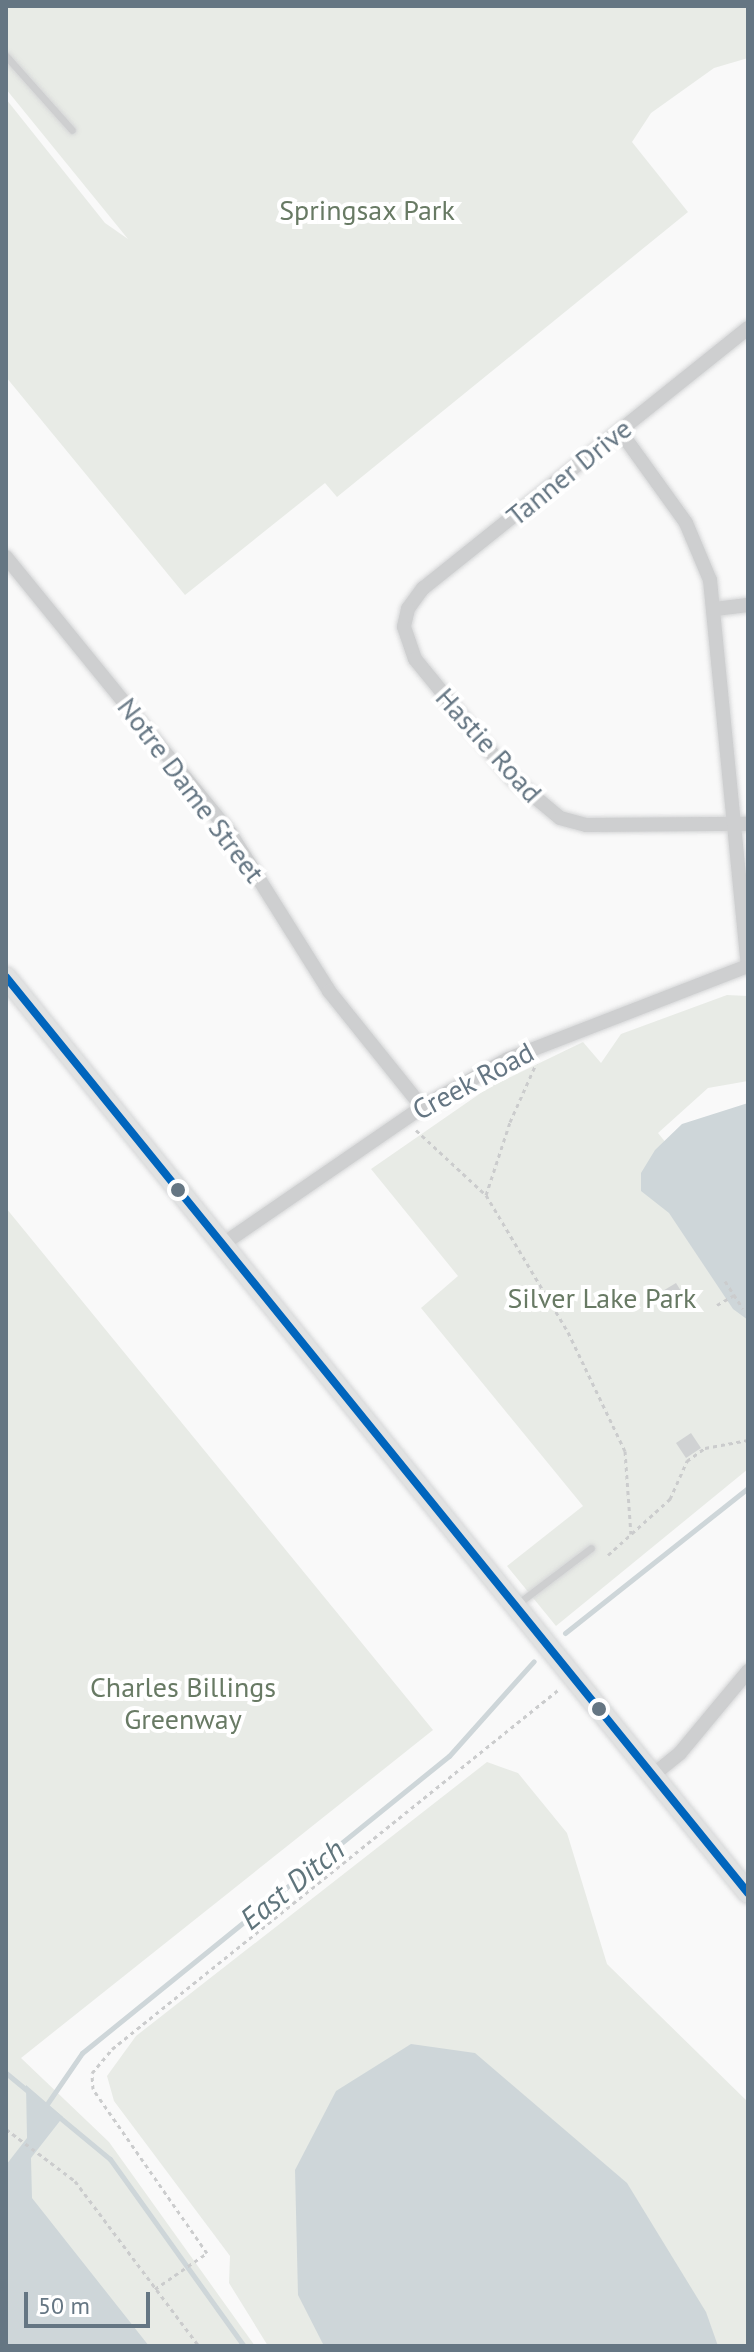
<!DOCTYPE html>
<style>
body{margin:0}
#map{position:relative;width:754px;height:2352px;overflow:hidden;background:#f9f9f9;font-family:"PT Sans",sans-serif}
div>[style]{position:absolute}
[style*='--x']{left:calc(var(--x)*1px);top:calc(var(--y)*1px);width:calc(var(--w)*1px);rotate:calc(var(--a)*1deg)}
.green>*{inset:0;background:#e8ebe6}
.water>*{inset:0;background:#ced6d9}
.stream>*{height:5px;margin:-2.5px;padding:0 2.5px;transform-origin:2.5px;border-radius:2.5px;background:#ced6d9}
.building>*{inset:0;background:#d0d2d3}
.path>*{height:3px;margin-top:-1.5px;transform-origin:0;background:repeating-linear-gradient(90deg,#cbcccd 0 4px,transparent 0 8px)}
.roads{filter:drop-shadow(0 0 2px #d5d6d7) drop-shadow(0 0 2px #d5d6d7)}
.lane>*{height:7px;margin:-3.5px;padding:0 3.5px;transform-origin:3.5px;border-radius:3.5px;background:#cecfd0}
.street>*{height:14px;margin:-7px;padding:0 7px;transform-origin:7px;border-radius:7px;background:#cecfd0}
.secondary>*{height:20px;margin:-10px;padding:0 10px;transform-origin:10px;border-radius:10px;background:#e1e2e2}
.bus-1>*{height:8px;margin:-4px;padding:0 4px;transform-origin:4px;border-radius:4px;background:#0065bd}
.dots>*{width:22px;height:22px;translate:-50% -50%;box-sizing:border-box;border:4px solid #fff;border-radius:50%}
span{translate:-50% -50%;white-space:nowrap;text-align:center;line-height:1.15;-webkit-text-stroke:8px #fff;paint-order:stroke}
.park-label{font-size:28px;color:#687a64}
.street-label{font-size:28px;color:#657683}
.water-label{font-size:30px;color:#60757c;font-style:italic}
.frame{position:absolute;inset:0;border:8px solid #657683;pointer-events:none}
.scale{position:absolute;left:24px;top:2292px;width:126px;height:36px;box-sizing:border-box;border:4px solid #657683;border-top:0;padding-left:10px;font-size:24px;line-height:28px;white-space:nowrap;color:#657683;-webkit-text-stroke:6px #fff;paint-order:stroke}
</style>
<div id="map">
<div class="green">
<div style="clip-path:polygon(6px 6px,748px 6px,748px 58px,714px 68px,651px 113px,632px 142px,688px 212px,337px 497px,325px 483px,185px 595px,6px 377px,6px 99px,105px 223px,128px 239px,6px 89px)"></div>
<div style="clip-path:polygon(727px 995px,748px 996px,748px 1081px,708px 1088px,658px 1133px,748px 1244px,748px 1469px,556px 1626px,507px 1566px,583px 1506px,421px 1308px,458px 1276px,371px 1169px,488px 1088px,583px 1042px,601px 1063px,621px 1034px)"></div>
<div style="clip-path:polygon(6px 1208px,433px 1730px,21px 2058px,109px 2142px,255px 2346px,6px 2346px)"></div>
<div style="clip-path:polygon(487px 1762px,518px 1773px,567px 1833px,607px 1964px,748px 2102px,748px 2346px,268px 2346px,229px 2283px,230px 2256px,114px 2101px,107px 2076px,136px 2036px)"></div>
</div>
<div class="water">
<div style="clip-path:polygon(748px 1103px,748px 1320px,733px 1309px,669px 1213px,641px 1191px,641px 1173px,655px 1150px,682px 1124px)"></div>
<div style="clip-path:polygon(411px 2044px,475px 2053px,627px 2183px,706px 2312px,718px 2346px,324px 2346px,298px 2295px,295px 2170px,336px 2091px)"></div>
<div style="clip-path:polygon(26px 2085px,63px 2117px,31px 2158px,32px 2198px,149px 2346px,6px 2346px,6px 2165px,27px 2138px)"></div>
</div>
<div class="stream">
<div style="--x:565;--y:1633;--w:233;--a:-38.4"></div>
<div style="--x:6;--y:2073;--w:135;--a:39.6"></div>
<div style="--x:110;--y:2159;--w:230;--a:54.4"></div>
<div style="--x:47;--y:2104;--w:62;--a:-55.5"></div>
<div style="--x:82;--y:2053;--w:472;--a:-39"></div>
<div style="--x:449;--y:1756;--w:127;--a:-48.2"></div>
</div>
<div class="building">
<div style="clip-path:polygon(676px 1283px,686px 1299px,670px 1308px,661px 1292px)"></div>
<div style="clip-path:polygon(691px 1433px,701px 1448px,686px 1458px,676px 1443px)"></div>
</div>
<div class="path">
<div style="--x:416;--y:1130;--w:96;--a:42.9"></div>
<div style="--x:486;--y:1195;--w:160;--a:59.1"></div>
<div style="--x:568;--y:1332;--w:132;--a:64.4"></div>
<div style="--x:625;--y:1451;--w:83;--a:85.9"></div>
<div style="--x:486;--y:1195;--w:77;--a:-71.8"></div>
<div style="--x:510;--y:1122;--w:64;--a:-65.9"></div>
<div style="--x:725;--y:1281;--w:33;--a:57"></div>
<div style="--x:717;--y:1305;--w:20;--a:-30"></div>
<div style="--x:608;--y:1555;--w:84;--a:-42.1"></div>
<div style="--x:670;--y:1499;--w:42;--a:-65.9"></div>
<div style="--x:687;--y:1461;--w:22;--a:-36"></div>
<div style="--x:705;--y:1448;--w:44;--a:-10.5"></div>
<div style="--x:6;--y:2129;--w:86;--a:37"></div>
<div style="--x:75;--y:2181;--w:206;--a:53.1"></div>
<div style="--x:155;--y:2289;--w:63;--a:-34.7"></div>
<div style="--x:207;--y:2253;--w:200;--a:-124.8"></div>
<div style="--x:93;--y:2089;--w:16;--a:-94"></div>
<div style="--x:92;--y:2073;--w:31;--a:-50"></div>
<div style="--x:112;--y:2049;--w:573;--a:-38.83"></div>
</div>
<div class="roads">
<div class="lane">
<div style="--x:6;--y:56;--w:99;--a:48.3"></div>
<div style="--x:516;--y:1605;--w:94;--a:-37.2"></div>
</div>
<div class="street">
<div style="--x:748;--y:328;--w:416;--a:141.3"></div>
<div style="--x:423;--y:588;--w:26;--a:126"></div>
<div style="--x:408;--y:609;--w:18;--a:103"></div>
<div style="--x:404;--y:627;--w:34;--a:71"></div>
<div style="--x:415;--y:659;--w:154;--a:50.8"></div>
<div style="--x:512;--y:778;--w:62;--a:39.8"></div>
<div style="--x:560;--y:818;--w:27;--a:15"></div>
<div style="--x:586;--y:825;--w:162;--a:-0.4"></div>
<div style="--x:620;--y:431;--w:113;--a:54.3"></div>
<div style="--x:686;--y:523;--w:62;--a:67.2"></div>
<div style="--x:710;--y:580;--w:388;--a:84.4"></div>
<div style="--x:6;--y:557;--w:355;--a:50.9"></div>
<div style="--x:230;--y:833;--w:186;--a:57.9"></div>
<div style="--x:329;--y:991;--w:149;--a:51.3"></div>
<div style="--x:715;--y:609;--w:33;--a:-7"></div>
<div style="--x:223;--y:1244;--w:242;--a:-34.5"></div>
<div style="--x:422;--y:1107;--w:98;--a:-29.2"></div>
<div style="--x:508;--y:1059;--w:257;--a:-21.2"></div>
<div style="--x:653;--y:1775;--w:35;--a:-39"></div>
<div style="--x:680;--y:1753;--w:107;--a:-50.3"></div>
</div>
<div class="secondary">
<div style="--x:6;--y:977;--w:1179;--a:50.99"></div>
</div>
</div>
<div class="bus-1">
<div style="--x:6;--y:977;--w:1179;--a:50.99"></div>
</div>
<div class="dots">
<div style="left:178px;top:1190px;background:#657683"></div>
<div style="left:599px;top:1709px;background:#657683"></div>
</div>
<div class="park-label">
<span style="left:367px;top:210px">Springsax Park</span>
<span style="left:602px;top:1298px">Silver Lake Park</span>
<span style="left:183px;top:1703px">Charles Billings<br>Greenway</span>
</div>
<div class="street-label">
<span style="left:569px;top:472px;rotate:-39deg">Tanner Drive</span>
<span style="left:489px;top:745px;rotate:48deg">Hastie Road</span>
<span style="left:191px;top:790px;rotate:53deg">Notre Dame Street</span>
<span style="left:473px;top:1081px;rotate:-28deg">Creek Road</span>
</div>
<div class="water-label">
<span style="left:292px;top:1884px;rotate:-39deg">East Ditch</span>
</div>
<div class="frame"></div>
<div class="scale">50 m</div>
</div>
